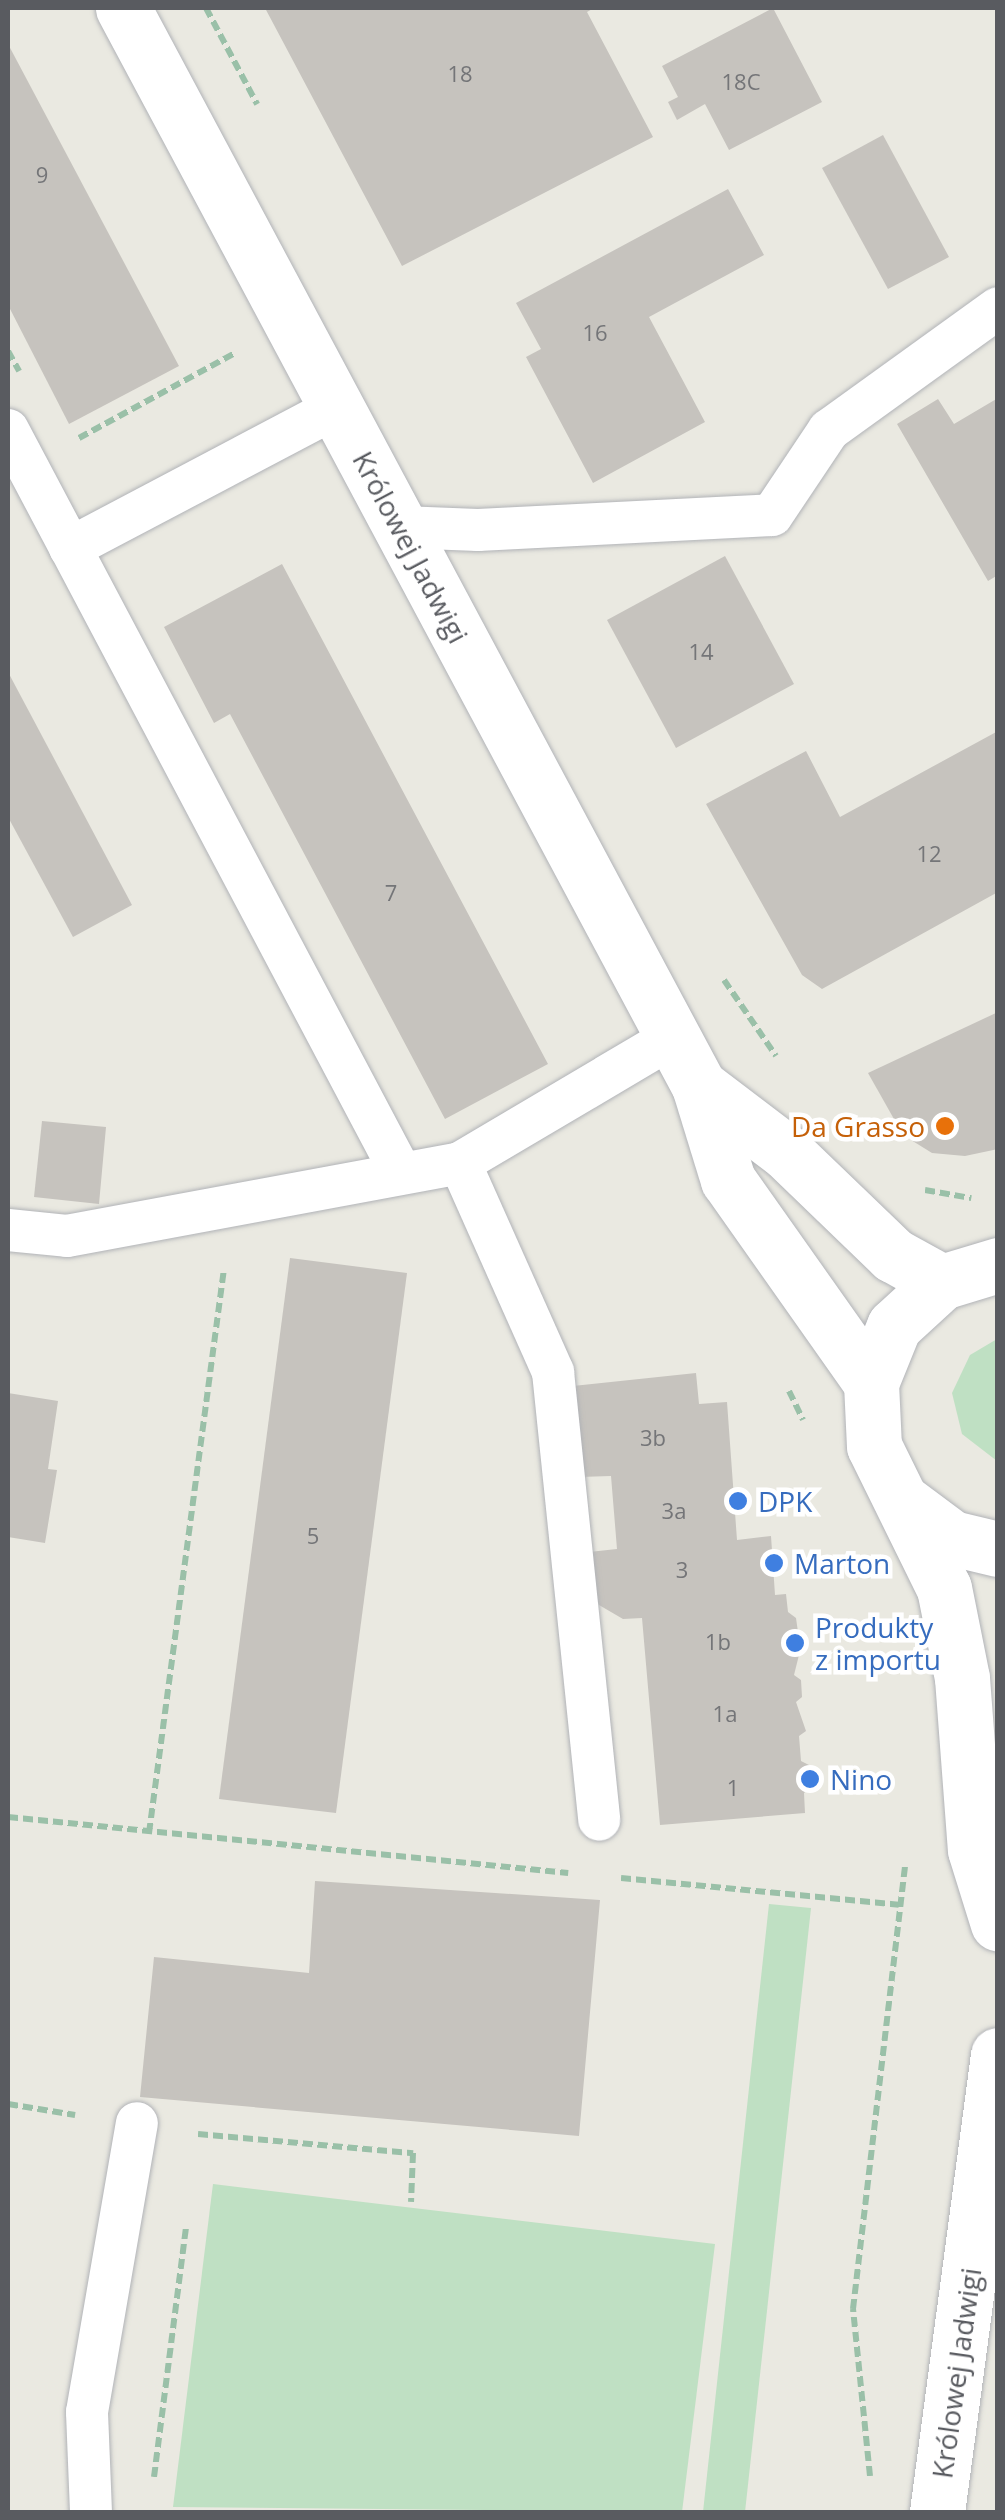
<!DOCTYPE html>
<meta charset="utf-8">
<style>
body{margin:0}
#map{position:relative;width:1005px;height:2520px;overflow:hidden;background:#eae9e1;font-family:"Open Sans",sans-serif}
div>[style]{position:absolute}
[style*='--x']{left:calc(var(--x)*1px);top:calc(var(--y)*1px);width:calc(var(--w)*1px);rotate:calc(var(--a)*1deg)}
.green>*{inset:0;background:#bfe0c3}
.building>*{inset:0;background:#c6c3be}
.path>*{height:6px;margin-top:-3px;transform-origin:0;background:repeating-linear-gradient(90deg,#9ac0a8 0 10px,transparent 0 15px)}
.roads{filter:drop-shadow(0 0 2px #b1b3b7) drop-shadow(0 0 2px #b1b3b7)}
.lane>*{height:42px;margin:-21px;padding:0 21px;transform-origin:21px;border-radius:21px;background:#fff}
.street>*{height:55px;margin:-27.5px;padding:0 27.5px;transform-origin:27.5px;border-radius:27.5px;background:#fff}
.secondary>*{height:55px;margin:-27.5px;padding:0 27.5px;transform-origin:27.5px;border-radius:27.5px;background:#fff}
.dots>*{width:28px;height:28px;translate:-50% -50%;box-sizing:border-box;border:5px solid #fff;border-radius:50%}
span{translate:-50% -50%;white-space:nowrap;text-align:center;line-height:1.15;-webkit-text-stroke:9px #fff;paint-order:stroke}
.number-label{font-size:22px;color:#747578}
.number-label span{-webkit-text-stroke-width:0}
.street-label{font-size:28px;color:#595b60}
.food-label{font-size:28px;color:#c56008}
.right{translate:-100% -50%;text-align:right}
.shop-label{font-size:28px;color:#366cbe}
.left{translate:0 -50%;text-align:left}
.frame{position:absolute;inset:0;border:10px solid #595b60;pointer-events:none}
</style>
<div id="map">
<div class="green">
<div style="clip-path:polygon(997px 1339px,998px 1339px,997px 1461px,962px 1434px,952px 1393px,970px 1355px)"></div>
<div style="clip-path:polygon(769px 1904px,811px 1908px,745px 2512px,703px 2512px)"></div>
<div style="clip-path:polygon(213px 2184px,715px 2244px,682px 2512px,173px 2507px)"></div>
</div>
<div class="building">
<div style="clip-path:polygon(265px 8px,594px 8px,587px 12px,653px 137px,402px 266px)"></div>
<div style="clip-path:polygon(773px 8px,822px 102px,729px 150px,705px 104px,677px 120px,668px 102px,678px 97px,662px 66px)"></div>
<div style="clip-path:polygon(8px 44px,179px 366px,69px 424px,8px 305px)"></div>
<div style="clip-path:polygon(883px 135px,949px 257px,888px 289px,822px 168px)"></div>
<div style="clip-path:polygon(728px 189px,764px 255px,649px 317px,705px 422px,593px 483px,526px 357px,541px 349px,516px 303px)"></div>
<div style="clip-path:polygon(998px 398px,998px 575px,988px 581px,897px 424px,938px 399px,954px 424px)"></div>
<div style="clip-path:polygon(725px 556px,794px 684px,676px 748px,607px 620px)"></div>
<div style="clip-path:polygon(282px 564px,548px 1064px,445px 1119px,230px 714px,214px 723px,164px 627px)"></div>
<div style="clip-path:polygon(8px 672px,132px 905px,73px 937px,8px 817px)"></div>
<div style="clip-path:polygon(998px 731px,998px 892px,822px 989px,802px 975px,706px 804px,806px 751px,840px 817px)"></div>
<div style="clip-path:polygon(998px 1012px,998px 1149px,965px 1156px,932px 1153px,903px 1135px,868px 1073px)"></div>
<div style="clip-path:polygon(42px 1121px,106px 1127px,99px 1204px,34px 1197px)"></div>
<div style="clip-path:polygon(290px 1258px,407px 1273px,336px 1813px,219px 1799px)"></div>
<div style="clip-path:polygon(696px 1373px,699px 1404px,727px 1402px,737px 1540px,771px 1536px,775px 1595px,786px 1594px,788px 1612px,796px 1618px,798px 1632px,791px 1637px,800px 1651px,794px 1675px,801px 1680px,802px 1697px,796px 1702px,806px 1731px,799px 1736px,801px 1761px,813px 1767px,814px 1784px,804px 1793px,805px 1813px,660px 1825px,642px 1618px,623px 1619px,599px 1605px,592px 1587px,589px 1552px,617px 1549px,611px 1476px,579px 1477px,573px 1386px)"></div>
<div style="clip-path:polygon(8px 1393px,58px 1401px,48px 1469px,57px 1470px,45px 1543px,8px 1537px)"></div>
<div style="clip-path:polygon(315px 1881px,600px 1900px,579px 2136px,140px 2097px,154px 1957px,309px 1973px)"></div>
</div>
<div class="path">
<div style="--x:206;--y:8;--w:109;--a:62"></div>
<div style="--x:8;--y:351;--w:23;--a:61"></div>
<div style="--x:79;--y:438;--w:178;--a:-28.6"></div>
<div style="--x:724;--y:980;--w:92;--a:55.6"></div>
<div style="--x:925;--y:1190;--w:47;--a:9.9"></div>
<div style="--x:789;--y:1391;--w:32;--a:64"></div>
<div style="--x:8;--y:1817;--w:563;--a:5.71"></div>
<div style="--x:149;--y:1833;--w:569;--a:-82.43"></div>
<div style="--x:621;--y:1878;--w:279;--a:5.5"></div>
<div style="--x:8;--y:2104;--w:68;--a:9.3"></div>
<div style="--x:198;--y:2134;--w:216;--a:5.1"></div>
<div style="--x:413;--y:2153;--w:49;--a:92.3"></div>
<div style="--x:870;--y:2476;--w:168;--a:-95.8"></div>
<div style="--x:853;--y:2309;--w:449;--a:-83.3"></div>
<div style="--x:154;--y:2477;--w:253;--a:-82.7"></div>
</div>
<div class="roads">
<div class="lane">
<div style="--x:8;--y:430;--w:841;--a:62.12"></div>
<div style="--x:401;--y:527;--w:77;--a:2.2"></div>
<div style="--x:478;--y:530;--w:294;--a:-2.9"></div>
<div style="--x:772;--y:515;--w:102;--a:-56.2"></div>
<div style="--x:829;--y:430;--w:208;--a:-35.8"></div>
<div style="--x:70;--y:548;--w:302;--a:-27.8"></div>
<div style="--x:460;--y:1163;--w:229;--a:66"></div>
<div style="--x:553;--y:1372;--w:450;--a:84.1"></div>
<div style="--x:8;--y:1230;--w:59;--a:5.8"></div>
<div style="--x:67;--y:1236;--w:400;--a:-10.5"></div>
<div style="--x:460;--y:1163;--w:247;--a:-30.6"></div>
<div style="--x:91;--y:2512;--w:100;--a:-92.3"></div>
<div style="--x:87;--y:2412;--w:293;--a:-80.2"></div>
</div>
<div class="street">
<div style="--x:123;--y:8;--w:1222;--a:61.88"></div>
<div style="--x:699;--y:1086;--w:98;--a:72.9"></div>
<div style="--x:728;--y:1180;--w:248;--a:54.8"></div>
<div style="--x:699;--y:1086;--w:109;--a:37.2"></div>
<div style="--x:786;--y:1152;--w:149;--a:43.9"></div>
<div style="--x:893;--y:1255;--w:56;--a:28.9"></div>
</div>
<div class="secondary">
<div style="--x:998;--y:1265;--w:59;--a:163.1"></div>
<div style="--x:942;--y:1282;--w:65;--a:137.5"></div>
<div style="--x:894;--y:1326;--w:61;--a:112"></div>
<div style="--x:871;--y:1383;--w:63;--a:87.3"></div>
<div style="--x:874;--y:1446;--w:158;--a:63.8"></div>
<div style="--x:944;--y:1588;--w:92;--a:78.7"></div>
<div style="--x:962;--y:1678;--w:172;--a:85.7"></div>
<div style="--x:975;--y:1850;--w:77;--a:72.7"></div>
<div style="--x:905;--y:1503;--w:59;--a:36.7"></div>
<div style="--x:952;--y:1538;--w:47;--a:13.4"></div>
<div style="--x:937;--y:2512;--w:461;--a:-82.4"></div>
</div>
</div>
<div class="dots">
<div style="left:945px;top:1126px;background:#e8710a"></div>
<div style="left:738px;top:1501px;background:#3f7fe0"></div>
<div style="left:774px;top:1563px;background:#3f7fe0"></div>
<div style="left:795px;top:1643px;background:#3f7fe0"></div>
<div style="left:810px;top:1779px;background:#3f7fe0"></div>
</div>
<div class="number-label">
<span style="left:460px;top:74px">18</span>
<span style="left:741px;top:82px">18C</span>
<span style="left:42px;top:175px">9</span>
<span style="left:595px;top:333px">16</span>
<span style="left:701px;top:652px">14</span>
<span style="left:929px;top:854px">12</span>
<span style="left:391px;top:893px">7</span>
<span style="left:653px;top:1438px">3b</span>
<span style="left:674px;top:1511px">3a</span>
<span style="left:313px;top:1536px">5</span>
<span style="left:682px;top:1570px">3</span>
<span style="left:718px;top:1642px">1b</span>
<span style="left:725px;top:1714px">1a</span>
<span style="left:733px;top:1788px">1</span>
</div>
<div class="street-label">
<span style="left:411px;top:547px;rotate:62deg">Królowej Jadwigi</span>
<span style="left:956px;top:2373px;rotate:-82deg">Królowej Jadwigi</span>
</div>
<div class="food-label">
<span class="right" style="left:925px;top:1126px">Da Grasso</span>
</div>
<div class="shop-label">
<span class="left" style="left:758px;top:1501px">DPK</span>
<span class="left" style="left:794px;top:1563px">Marton</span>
<span class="left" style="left:815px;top:1643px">Produkty<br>z importu</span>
<span class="left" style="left:830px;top:1779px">Nino</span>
</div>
<div class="frame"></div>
</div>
